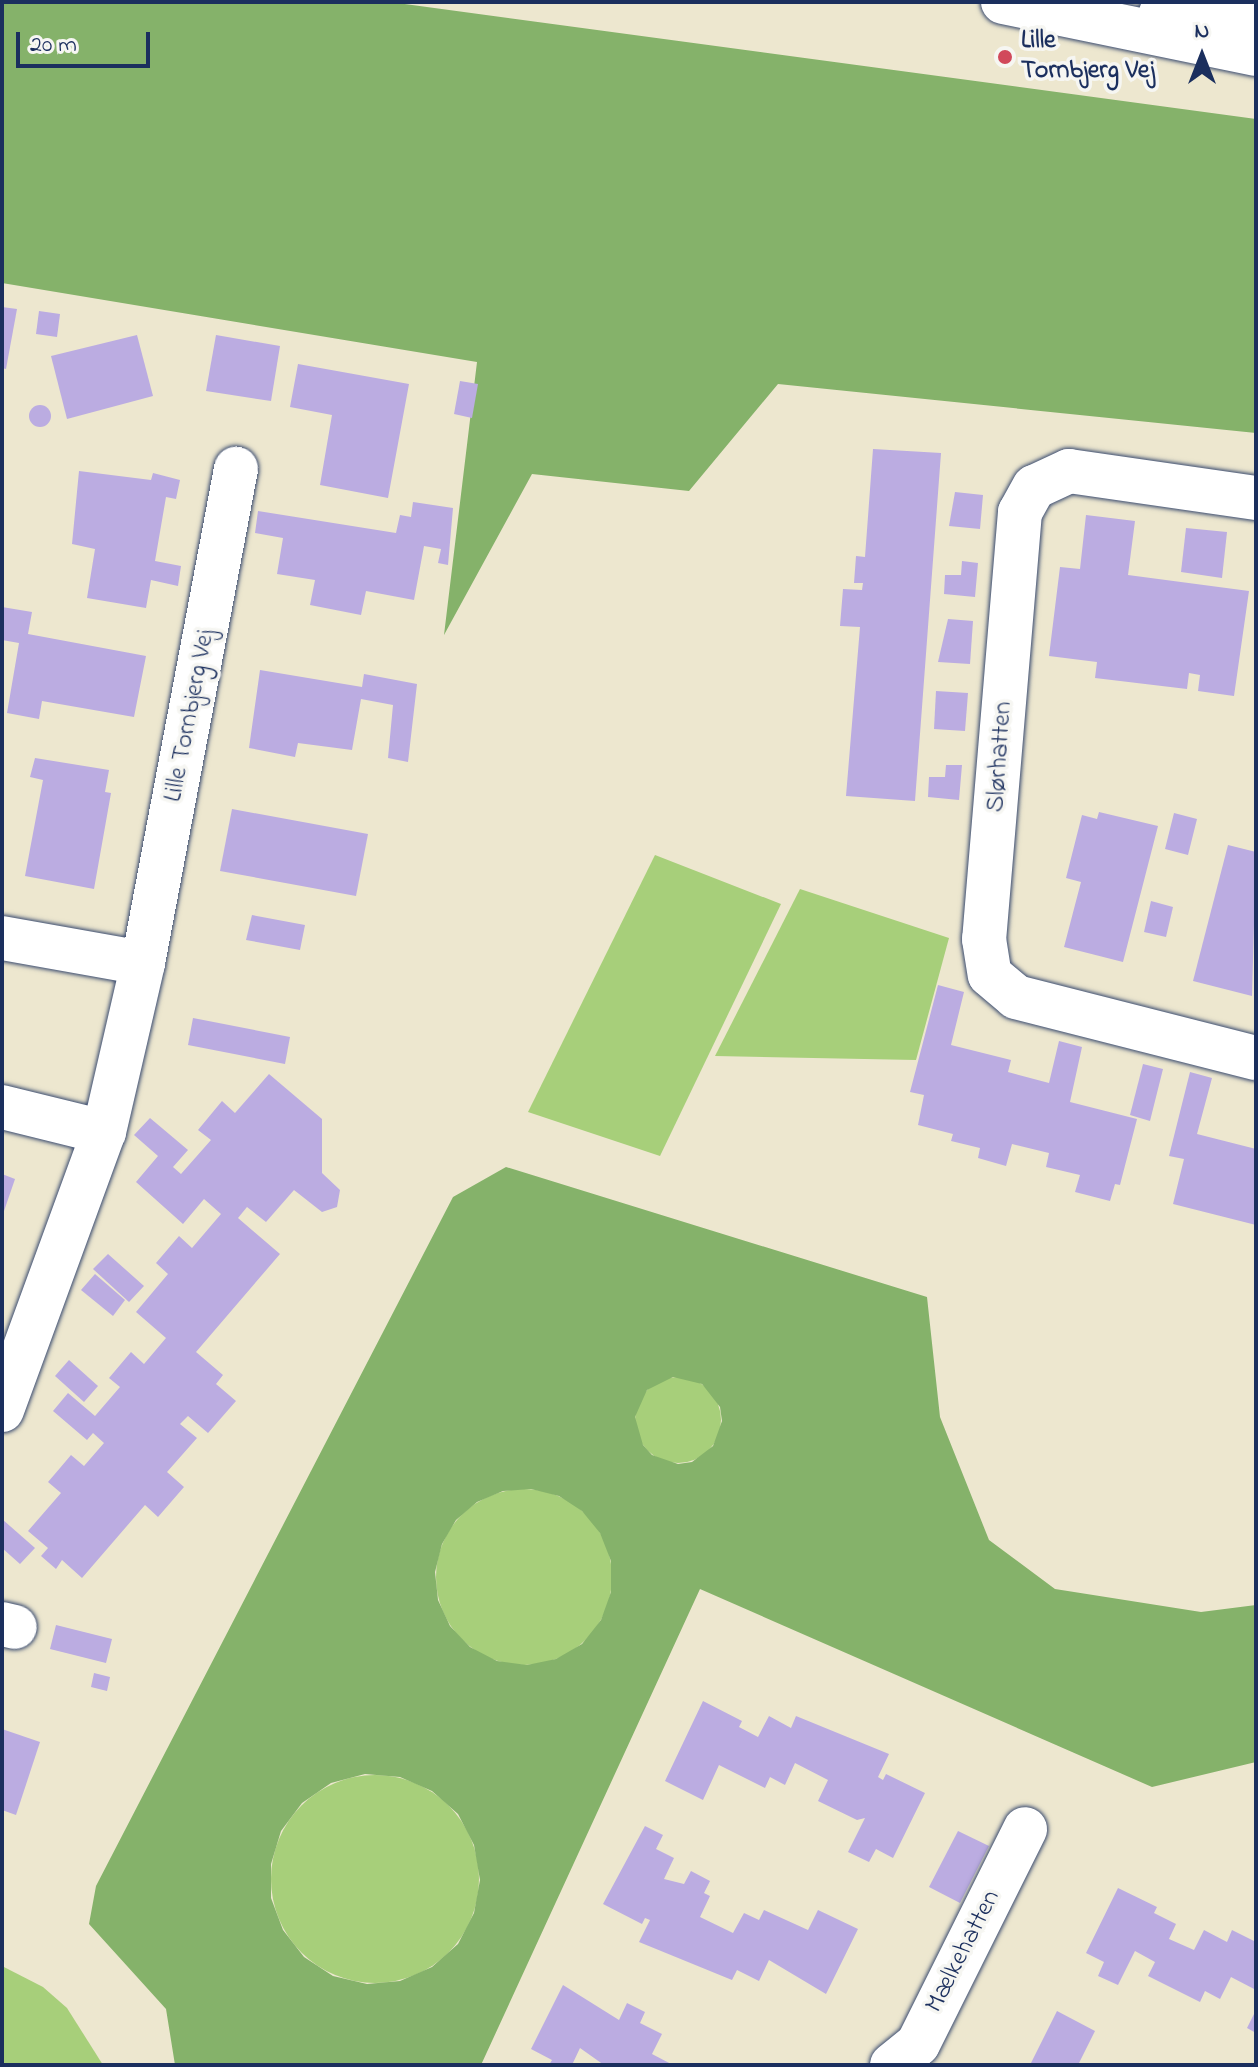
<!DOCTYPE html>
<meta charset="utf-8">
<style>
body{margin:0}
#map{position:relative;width:1258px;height:2067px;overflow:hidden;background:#ede7cf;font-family:"Indie Flower",sans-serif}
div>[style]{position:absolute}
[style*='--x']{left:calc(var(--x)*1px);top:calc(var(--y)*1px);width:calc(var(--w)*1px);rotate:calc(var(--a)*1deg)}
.green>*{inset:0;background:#a7cf7a}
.round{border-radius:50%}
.forest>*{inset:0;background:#85b26a}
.building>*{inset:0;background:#bbace1}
.roads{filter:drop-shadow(0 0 2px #3a4b6f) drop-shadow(0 0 2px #3a4b6f)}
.minor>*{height:44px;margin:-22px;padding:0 22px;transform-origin:22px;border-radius:22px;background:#fff}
.dots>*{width:22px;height:22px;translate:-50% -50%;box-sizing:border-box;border:4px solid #f6f6f2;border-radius:50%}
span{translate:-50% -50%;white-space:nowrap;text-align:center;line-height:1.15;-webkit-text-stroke:7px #f6f6f2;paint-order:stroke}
.poi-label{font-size:26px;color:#1b2f5e;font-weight:700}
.left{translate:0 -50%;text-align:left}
.street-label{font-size:26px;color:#1b2f5e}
.frame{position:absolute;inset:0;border:4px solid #1b2f5e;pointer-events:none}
.north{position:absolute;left:1162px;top:16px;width:80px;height:80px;-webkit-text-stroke:6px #f6f6f2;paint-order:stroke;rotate:0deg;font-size:22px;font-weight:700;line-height:32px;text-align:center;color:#1b2f5e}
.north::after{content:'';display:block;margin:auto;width:28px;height:36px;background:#1b2f5e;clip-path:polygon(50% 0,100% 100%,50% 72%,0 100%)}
.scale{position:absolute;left:16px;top:32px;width:134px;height:36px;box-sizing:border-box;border:4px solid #1b2f5e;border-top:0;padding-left:10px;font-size:24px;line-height:28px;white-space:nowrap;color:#1b2f5e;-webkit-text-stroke:6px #f6f6f2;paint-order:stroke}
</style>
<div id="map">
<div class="green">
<div style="clip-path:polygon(655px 855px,781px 904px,660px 1156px,528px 1112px)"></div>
<div style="clip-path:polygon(800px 889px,949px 938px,916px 1060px,715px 1056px)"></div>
<div class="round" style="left:635px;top:1377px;width:86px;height:86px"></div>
<div class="round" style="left:436px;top:1489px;width:176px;height:176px"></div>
<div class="round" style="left:271px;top:1775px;width:208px;height:208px"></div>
<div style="clip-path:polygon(2px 1966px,43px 1987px,67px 2008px,103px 2065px,2px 2065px)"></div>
</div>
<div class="forest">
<div style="clip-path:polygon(2px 2px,390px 2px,1256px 119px,1256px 433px,778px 384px,689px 491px,532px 474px,444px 635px,477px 362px,2px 283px)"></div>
<div style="clip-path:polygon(evenodd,506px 1167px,927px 1297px,940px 1417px,989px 1540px,1055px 1589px,1201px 1612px,1256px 1605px,1256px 1762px,1152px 1787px,700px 1589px,481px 2065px,175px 2065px,166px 2009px,89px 1924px,96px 1886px,453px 1197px,506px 1167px,673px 1377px,702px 1384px,720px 1407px,722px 1421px,713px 1446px,692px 1462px,678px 1464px,652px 1455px,643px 1445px,635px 1417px,647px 1390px,673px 1377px,506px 1167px,531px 1489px,559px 1496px,582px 1511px,600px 1533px,611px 1561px,611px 1592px,601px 1620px,582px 1644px,556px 1659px,527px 1665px,497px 1661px,470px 1647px,450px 1626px,438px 1600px,435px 1572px,442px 1544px,456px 1520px,477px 1502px,503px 1491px,531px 1489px,506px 1167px,365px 1774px,400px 1777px,432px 1791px,458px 1814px,474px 1845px,480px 1880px,474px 1913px,458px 1944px,432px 1967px,400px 1981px,367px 1984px,333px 1976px,304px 1957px,283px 1930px,271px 1898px,271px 1864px,281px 1831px,302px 1803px,331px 1783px,365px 1774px)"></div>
</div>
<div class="building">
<div style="clip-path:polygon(2px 307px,17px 309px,6px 369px,2px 368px)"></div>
<div style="clip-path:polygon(39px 311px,60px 314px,57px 337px,36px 334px)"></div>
<div style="clip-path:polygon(137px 335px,153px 396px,67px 419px,51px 356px)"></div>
<div style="clip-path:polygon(216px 335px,280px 346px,271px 401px,206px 391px)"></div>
<div style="clip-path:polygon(298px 364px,409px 384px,388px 498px,320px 485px,332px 415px,290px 407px)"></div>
<div style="clip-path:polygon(460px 381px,478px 384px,472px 418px,454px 414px)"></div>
<div class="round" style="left:29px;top:405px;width:22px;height:22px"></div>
<div style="clip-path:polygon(873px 449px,941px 453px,915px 801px,846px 796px,860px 627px,840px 626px,843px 589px,862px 590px,863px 583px,854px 583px,856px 556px,865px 557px)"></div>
<div style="clip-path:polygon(79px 471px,151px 480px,153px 473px,180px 480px,176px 499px,166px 497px,155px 561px,181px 566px,178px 586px,151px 580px,146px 608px,87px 598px,95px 549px,72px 544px)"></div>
<div style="clip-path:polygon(955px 492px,983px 495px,980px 529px,949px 526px)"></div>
<div style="clip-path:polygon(413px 502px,453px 508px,448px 565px,438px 563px,441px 549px,424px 546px,414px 600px,366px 591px,361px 615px,310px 605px,315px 580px,277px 574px,283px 538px,255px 533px,258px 511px,396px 533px,400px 515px,411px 517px)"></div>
<div style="clip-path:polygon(1086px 515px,1135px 521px,1128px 575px,1249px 591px,1234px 696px,1198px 691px,1200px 675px,1189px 673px,1187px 689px,1095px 678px,1097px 662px,1049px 656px,1060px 567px,1080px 569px)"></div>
<div style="clip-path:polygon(1186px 528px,1227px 532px,1222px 578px,1181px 572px)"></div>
<div style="clip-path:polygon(962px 561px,978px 563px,975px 597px,944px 594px,945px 575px,961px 575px)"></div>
<div style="clip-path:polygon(2px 607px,32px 612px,28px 634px,146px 656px,134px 717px,42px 701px,39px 719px,7px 713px,19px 643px,2px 640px)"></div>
<div style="clip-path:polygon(948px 619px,973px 621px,970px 664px,938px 662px)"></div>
<div style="clip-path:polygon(260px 670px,362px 687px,364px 674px,417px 684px,408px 762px,388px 758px,393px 705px,361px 699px,352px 750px,298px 743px,295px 757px,249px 748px)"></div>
<div style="clip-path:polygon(936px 691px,968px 693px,965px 731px,934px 729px)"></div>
<div style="clip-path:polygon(35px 758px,109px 770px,105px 792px,111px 793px,94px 889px,25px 876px,43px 780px,30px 777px)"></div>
<div style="clip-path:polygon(946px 765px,962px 765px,959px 800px,928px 797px,929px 777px,945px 777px)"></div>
<div style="clip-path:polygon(232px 809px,368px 834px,356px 896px,220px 871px)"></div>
<div style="clip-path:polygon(1099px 812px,1158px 826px,1123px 962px,1064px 947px,1081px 882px,1066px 878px,1082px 815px,1097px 819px)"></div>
<div style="clip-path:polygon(1174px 813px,1197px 819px,1188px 855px,1165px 849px)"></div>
<div style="clip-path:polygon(1228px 845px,1256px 852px,1252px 996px,1193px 981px)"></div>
<div style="clip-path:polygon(1151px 901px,1173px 907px,1166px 937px,1144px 932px)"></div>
<div style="clip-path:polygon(252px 915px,305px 925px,300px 950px,246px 940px)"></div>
<div style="clip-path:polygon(938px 985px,964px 992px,951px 1045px,1011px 1060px,1008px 1072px,1049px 1083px,1059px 1041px,1082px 1047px,1070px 1102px,1137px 1119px,1120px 1185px,1115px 1184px,1110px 1201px,1075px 1192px,1080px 1175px,1046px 1167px,1049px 1153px,1012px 1144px,1006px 1166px,978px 1158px,980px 1148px,951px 1141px,953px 1134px,918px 1125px,924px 1095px,910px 1092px)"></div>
<div style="clip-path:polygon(193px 1018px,290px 1037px,285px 1064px,188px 1045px)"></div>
<div style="clip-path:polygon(1143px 1064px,1163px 1069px,1150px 1121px,1130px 1115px)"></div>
<div style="clip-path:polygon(1190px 1072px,1212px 1078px,1197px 1134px,1256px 1149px,1256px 1225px,1173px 1204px,1184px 1159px,1169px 1156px)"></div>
<div style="clip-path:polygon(269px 1074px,322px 1119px,322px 1173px,340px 1190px,337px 1207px,322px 1212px,294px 1190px,266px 1222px,247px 1207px,238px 1218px,280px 1254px,196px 1352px,223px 1375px,216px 1384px,236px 1401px,208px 1433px,188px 1416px,180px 1424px,197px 1438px,167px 1472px,184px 1487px,158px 1517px,145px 1505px,82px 1578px,62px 1560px,56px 1569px,41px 1556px,48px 1548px,28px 1531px,61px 1493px,48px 1482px,60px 1468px,71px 1455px,84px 1466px,104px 1443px,93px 1433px,87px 1440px,53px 1411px,68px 1393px,95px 1416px,120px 1387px,109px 1378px,131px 1352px,144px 1364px,166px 1338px,136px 1312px,168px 1274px,156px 1263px,179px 1236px,192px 1248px,221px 1214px,204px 1199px,183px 1224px,136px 1182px,158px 1156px,134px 1135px,150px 1118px,188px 1150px,173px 1167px,181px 1174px,211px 1140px,198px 1130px,222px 1101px,235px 1113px)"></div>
<div style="clip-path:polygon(2px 1174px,15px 1179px,3px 1214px,2px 1214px)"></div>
<div style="clip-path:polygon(108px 1254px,144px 1286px,129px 1302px,93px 1269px)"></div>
<div style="clip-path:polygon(95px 1274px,125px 1300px,113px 1316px,81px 1290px)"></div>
<div style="clip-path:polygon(69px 1360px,98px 1386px,84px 1402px,55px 1376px)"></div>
<div style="clip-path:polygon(2px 1519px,35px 1548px,20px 1564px,2px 1548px)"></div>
<div style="clip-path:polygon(56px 1625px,112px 1639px,106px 1663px,50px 1649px)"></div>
<div style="clip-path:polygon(94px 1673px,110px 1677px,107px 1691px,91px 1687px)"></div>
<div style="clip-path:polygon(703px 1701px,742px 1721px,739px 1727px,758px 1737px,769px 1716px,791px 1728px,796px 1716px,889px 1754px,878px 1777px,883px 1780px,886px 1774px,925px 1793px,893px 1858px,876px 1849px,869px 1862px,848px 1852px,865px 1818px,857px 1820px,818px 1801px,828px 1780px,795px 1763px,785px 1785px,770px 1777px,765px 1788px,719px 1765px,703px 1800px,665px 1781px)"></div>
<div style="clip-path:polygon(2px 1729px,40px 1742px,16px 1815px,2px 1810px)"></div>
<div style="clip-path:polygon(645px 1826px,663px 1835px,656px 1849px,674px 1858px,664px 1879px,684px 1884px,691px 1871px,710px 1881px,704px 1893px,710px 1896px,700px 1917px,733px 1933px,744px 1913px,759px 1920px,764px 1910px,808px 1930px,818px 1910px,858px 1929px,826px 1994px,769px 1960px,759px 1981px,737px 1970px,732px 1980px,639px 1942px,650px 1920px,645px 1918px,642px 1924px,603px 1904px)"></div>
<div style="clip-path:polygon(958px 1831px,989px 1846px,960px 1903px,929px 1887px)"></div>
<div style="clip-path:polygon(1118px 1888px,1157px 1907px,1154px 1913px,1176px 1924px,1169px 1939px,1194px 1950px,1204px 1930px,1227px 1942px,1232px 1930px,1256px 1942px,1256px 1990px,1231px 1977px,1220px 1999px,1205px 1991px,1200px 2002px,1148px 1976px,1155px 1962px,1135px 1951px,1118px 1985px,1098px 1976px,1104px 1962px,1086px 1953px)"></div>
<div style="clip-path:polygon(563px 1985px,619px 2020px,627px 2003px,645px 2012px,640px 2023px,662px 2034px,652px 2054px,673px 2065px,604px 2065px,580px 2048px,572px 2065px,549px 2065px,552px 2060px,531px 2049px)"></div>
<div style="clip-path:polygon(1256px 2010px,1256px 2033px,1247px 2028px)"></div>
<div style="clip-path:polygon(1057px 2011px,1095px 2031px,1078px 2065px,1030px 2065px)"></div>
</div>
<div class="roads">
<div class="minor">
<div style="--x:1003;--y:2;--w:258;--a:11.6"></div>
<div style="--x:1161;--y:13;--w:95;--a:2.4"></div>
<div style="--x:1256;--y:498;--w:189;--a:-171.8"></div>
<div style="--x:1069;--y:471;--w:38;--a:155"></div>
<div style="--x:1034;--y:487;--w:29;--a:119"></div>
<div style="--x:1020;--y:512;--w:429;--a:94.8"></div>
<div style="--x:984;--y:939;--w:36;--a:81"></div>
<div style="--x:990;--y:975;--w:34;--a:40"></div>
<div style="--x:1016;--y:997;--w:248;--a:14.3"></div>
<div style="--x:2;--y:938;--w:143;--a:10.1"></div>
<div style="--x:2;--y:1107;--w:105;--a:13.8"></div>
<div style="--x:2;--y:1410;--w:296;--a:-69.9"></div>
<div style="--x:104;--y:1132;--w:173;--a:-77"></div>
<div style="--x:143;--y:963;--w:503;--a:-79.34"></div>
<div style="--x:2;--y:1624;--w:13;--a:13"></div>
<div style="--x:892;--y:2065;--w:33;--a:-39"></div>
<div style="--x:918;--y:2044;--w:240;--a:-63.5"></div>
</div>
</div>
<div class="dots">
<div style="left:1005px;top:57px;background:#d1495b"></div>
</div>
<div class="poi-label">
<span class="left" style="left:1021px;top:57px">Lille<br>Tornbjerg Vej</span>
</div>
<div class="street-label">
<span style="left:191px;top:716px;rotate:-79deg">Lille Tornbjerg Vej</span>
<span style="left:1001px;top:757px;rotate:-86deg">Slørhatten</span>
<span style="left:964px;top:1952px;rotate:-63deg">Mælkehatten</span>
</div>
<div class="frame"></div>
<div class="north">N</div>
<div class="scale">20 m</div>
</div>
